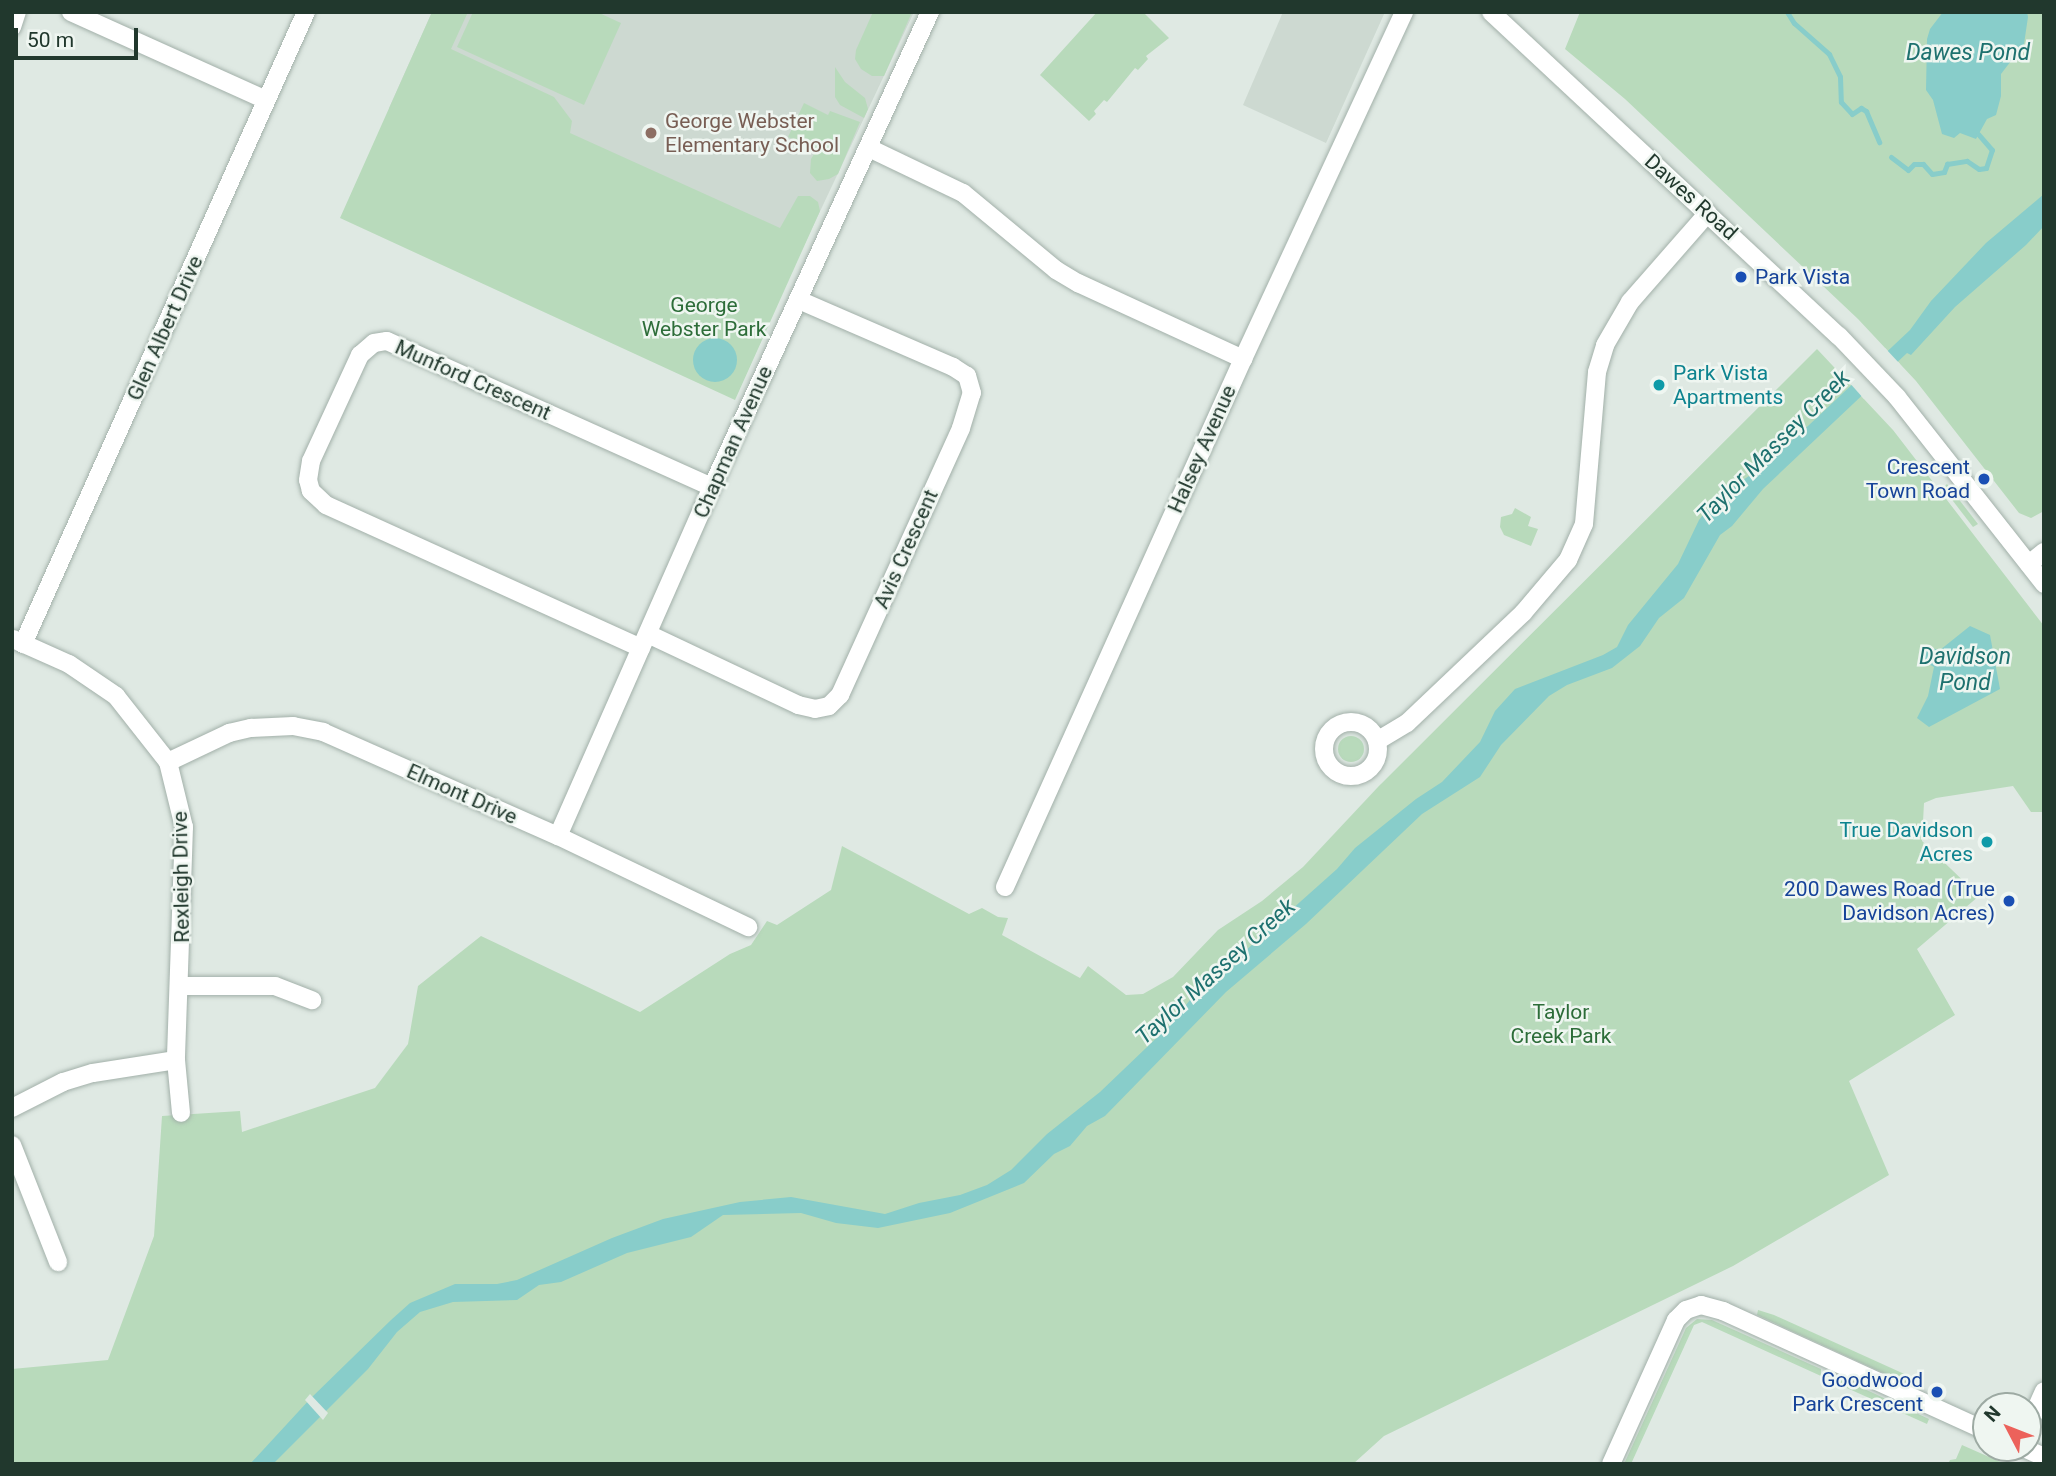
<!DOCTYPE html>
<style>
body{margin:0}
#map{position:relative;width:2056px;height:1476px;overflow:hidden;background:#dfe9e3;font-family:Roboto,sans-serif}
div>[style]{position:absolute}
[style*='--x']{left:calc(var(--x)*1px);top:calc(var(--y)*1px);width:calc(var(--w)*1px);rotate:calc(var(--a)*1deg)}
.built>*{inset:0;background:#cdd9d1}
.green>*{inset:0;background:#b8dabb}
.round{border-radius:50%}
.water>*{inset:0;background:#88cdca}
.pier>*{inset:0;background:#dfe9e3}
.stream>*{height:5px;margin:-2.5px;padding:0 2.5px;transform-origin:2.5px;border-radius:2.5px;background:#88cdca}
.roads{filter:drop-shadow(0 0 2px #a2b0a9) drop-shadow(0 0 2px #a2b0a9)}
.minor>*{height:18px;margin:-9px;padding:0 9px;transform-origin:9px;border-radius:9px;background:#fff}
.minor>.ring{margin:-9px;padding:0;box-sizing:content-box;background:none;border:18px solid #fff;border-radius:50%}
.dots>*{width:19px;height:19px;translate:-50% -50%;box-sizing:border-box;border:4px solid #eff6f1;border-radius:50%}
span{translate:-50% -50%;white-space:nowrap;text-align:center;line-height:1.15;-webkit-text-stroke:5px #eff6f1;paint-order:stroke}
.education-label{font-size:21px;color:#785e54}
.left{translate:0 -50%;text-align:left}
.street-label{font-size:21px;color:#21382d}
.transit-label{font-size:21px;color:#164399}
.right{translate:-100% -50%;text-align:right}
.park-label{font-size:21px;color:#2d6d39}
.culture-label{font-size:21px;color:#0d838f}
.water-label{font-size:23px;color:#1e716f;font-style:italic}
.frame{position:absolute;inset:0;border:14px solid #21382d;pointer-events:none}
.north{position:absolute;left:1972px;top:1392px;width:70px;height:70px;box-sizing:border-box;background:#eff6f1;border:2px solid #9daaa3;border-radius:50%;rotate:312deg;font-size:19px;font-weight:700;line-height:28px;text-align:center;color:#21382d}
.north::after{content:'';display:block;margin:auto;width:24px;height:32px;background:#ec625b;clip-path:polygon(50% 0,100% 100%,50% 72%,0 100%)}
.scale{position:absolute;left:14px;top:28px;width:124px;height:32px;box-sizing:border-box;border:4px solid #21382d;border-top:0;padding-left:9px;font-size:21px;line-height:24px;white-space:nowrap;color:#21382d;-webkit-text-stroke:5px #eff6f1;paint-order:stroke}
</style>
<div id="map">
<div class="built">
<div style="clip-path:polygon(432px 12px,914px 12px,799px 256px,389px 108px)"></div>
<div style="clip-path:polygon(1283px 12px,1385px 12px,1326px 143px,1243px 105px)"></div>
</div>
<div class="green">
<div style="clip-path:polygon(432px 12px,468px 12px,451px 49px,554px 97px,572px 121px,570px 133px,780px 228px,798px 196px,810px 196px,818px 202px,820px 211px,735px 400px,340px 218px)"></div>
<div style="clip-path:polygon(473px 12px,597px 12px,621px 23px,584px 105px,457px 47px)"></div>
<div style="clip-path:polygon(873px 12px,912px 12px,884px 76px,872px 76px,861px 69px,855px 59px,856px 50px)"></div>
<div style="clip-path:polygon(1097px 12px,1143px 12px,1169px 38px,1146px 56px,1148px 59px,1138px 70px,1135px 68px,1107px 102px,1104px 100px,1094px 111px,1096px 114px,1089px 121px,1040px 75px)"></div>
<div style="clip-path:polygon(1580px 12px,2044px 12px,2044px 511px,2031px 518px,2019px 513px,1916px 381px,1858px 319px,1625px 99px,1565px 49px)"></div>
<div style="clip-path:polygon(835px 67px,845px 82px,865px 98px,868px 109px,864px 118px,840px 105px,835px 97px)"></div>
<div style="clip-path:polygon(804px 103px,828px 115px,830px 111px,860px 122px,838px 174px,829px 179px,817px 181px,810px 173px,811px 159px,817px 149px,788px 137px)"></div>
<div style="clip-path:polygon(1817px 349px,1893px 430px,2044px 626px,2044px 812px,2031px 812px,2013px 786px,1936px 798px,1924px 803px,1922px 841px,1979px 896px,1917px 949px,1955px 1015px,1849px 1081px,1889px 1175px,1733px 1266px,1384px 1436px,1353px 1464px,12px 1464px,12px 1369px,108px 1360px,154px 1236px,162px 1116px,240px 1111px,242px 1132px,375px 1088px,408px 1044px,418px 986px,481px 936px,640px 1012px,730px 954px,751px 945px,767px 921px,777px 925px,831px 890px,842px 846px,969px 914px,982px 908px,998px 917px,1008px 918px,1002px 935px,1080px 978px,1088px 966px,1126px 995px,1143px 994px,1173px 977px,1218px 930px,1262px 901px,1303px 867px,1378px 787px)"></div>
<div style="clip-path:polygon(1947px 484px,1978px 524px,1973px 527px,1943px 488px)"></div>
<div style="clip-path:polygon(1515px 508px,1531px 517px,1528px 526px,1538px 529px,1531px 546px,1504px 535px,1500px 527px,1501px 517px,1512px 514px)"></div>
<div class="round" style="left:1338px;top:736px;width:26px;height:26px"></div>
<div style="clip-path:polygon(1758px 1310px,1774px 1315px,1911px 1377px,1905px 1383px,1757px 1315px)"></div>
<div style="clip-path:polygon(1697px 1319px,1712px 1320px,1821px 1369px,1821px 1376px,1702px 1322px,1694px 1325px,1631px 1464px,1624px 1464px,1686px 1328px)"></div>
<div style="clip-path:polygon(1843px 1379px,1929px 1419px,1927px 1424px,1838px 1384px)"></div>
<div style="clip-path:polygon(1962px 1445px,2005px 1464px,1948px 1464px,1950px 1460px,1956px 1459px)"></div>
</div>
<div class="water">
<div style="clip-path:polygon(1943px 12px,2027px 12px,2028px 17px,2024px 44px,2001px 74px,2001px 96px,1996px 115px,1987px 119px,1976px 139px,1960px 133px,1954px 138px,1942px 134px,1933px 100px,1926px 90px,1927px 39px,1930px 29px)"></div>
<div style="clip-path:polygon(2044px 194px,2044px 226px,2026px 245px,1955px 307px,1911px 355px,1907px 353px,1763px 489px,1732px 526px,1720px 535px,1684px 598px,1659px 618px,1640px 646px,1612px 668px,1567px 685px,1549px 696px,1501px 745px,1480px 777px,1422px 814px,1306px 924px,1226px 992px,1105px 1116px,1087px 1126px,1070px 1146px,1054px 1154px,1024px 1183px,950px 1213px,878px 1228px,836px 1223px,801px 1213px,723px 1215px,691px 1237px,627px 1253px,561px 1282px,539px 1285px,517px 1300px,453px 1302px,420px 1312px,397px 1332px,368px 1369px,273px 1464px,250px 1464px,310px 1399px,391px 1320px,410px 1303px,455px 1284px,497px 1284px,517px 1280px,612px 1238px,663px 1219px,740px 1202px,791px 1197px,885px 1214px,919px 1203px,960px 1195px,987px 1185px,1011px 1170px,1047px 1134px,1100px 1092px,1169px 1026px,1190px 1000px,1337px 869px,1355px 848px,1416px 799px,1442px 782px,1480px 742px,1495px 711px,1515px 689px,1603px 655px,1617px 647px,1628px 625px,1678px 564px,1699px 520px,1716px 498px,1755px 472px,1808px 426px,1910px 330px,1931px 301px,1986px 243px)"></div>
<div class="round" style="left:693px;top:338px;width:44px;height:44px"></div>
<div style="clip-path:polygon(1970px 626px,1990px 635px,2000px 689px,1929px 727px,1917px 718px,1928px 696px,1934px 667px,1923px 661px,1921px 652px,1924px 647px,1940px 650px)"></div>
</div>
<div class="pier">
<div style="clip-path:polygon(1885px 348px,1900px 364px,1864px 399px,1848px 381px)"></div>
<div style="clip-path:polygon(310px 1394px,328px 1413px,323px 1420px,305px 1400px)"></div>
</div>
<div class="stream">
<div style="--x:1787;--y:12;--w:13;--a:58"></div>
<div style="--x:1794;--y:23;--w:47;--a:41.5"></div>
<div style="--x:1829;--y:54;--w:25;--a:64"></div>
<div style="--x:1840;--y:77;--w:25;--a:88"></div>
<div style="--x:1841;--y:102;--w:16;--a:47"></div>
<div style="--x:1852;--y:114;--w:11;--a:-34"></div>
<div style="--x:1861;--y:108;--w:6;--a:31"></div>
<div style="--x:1866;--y:111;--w:34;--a:67"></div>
<div style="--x:1891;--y:157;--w:21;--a:37"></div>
<div style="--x:1908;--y:170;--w:8;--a:-45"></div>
<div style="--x:1914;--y:164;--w:9;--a:0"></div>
<div style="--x:1923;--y:164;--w:13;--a:48"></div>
<div style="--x:1932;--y:174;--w:12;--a:-9"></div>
<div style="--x:1944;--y:172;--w:9;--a:-69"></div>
<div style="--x:1947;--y:164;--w:20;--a:-9"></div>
<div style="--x:1967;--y:161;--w:14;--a:34"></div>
<div style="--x:1979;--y:169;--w:7;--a:-8"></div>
<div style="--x:1986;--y:168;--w:19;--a:-72"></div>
<div style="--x:1992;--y:150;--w:21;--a:-131"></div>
</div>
<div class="roads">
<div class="minor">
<div style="--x:71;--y:12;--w:214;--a:24.3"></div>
<div style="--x:1491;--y:12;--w:475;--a:43"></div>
<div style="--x:1839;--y:336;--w:84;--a:46.4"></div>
<div style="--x:1897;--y:397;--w:238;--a:51.8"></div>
<div style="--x:12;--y:27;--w:16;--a:-72"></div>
<div style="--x:869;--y:148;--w:104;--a:25.6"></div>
<div style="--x:963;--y:193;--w:121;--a:39.6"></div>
<div style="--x:1056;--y:270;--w:26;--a:31"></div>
<div style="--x:1078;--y:283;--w:182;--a:24.7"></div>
<div style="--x:2029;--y:564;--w:19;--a:-39"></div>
<div style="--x:648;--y:634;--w:166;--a:25.3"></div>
<div style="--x:798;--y:705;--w:17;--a:13"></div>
<div style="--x:815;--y:709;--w:14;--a:-12"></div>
<div style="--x:829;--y:706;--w:16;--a:-45"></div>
<div style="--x:840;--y:695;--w:293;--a:-65.6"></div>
<div style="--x:961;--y:428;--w:37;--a:-73"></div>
<div style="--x:972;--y:393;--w:18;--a:-106"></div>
<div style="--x:967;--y:376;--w:17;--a:-147"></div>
<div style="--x:953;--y:367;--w:168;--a:-156.5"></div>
<div style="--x:13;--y:639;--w:61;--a:24.1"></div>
<div style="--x:69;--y:664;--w:57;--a:34.2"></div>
<div style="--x:116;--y:696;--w:84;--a:51.8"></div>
<div style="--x:168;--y:762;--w:67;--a:76.2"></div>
<div style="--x:184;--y:827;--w:233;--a:92"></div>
<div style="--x:176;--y:1060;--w:53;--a:84.6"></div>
<div style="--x:23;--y:644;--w:692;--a:-65.88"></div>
<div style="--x:641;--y:648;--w:346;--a:-155.6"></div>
<div style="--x:326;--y:505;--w:21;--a:-137"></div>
<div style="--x:311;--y:491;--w:11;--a:-105"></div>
<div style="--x:308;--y:480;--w:19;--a:-81"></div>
<div style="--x:311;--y:461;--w:117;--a:-65.2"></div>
<div style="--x:360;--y:355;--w:18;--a:-41"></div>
<div style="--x:374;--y:343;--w:13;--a:-9"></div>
<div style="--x:387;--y:341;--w:356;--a:24.2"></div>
<div class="ring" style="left:1324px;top:722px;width:36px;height:36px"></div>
<div style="--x:1377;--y:741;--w:35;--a:-31"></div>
<div style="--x:1407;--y:723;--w:160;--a:-43.5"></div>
<div style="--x:1523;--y:613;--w:70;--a:-49.7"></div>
<div style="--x:1568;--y:560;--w:39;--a:-66"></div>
<div style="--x:1584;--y:524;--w:153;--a:-85.1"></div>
<div style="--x:1597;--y:372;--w:28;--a:-73"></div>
<div style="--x:1605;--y:345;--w:50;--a:-59.8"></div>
<div style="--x:1630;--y:302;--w:118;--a:-48.8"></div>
<div style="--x:168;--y:762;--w:68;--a:-25.4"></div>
<div style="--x:229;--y:733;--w:23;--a:-13"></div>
<div style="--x:251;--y:728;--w:42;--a:-2.7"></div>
<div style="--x:293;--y:726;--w:31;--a:11"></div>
<div style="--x:323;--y:732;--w:257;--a:23.9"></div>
<div style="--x:558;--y:836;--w:211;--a:25.6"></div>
<div style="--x:558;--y:836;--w:381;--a:-66.2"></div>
<div style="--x:712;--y:487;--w:523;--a:-65.35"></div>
<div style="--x:1005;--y:887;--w:579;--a:-65.74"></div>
<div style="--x:1243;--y:359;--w:383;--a:-65.1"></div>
<div style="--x:181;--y:986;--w:94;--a:0"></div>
<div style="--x:275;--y:986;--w:40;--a:21"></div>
<div style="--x:12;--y:1108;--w:57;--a:-27"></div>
<div style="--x:63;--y:1082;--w:31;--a:-17"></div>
<div style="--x:93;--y:1073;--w:84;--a:-8.9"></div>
<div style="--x:12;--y:1145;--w:126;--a:68.5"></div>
<div style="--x:2028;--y:1427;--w:39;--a:-66"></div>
<div style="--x:2024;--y:1448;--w:22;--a:24"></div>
<div style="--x:1611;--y:1464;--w:158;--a:-65.7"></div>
<div style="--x:1676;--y:1320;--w:14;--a:-45"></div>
<div style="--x:1686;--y:1310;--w:16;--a:-18"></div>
<div style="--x:1701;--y:1305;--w:23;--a:15"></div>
<div style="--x:1723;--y:1311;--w:289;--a:24.5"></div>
</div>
</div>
<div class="dots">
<div style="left:651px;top:133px;background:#8d6e63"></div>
<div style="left:1741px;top:277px;background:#1a4fb4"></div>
<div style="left:1659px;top:385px;background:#0f9aa8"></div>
<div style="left:1984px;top:479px;background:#1a4fb4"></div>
<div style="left:1987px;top:842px;background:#0f9aa8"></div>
<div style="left:2009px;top:901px;background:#1a4fb4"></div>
<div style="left:1937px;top:1392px;background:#1a4fb4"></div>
</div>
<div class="education-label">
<span class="left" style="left:665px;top:133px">George Webster<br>Elementary School</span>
</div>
<div class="street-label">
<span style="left:1691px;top:197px;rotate:42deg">Dawes Road</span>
<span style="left:165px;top:328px;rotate:-66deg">Glen Albert Drive</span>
<span style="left:473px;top:380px;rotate:24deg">Munford Crescent</span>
<span style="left:733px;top:442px;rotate:-66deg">Chapman Avenue</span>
<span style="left:1202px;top:449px;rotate:-66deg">Halsey Avenue</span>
<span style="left:906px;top:549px;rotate:-66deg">Avis Crescent</span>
<span style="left:462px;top:794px;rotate:24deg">Elmont Drive</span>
<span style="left:181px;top:877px;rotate:-91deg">Rexleigh Drive</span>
</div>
<div class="transit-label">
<span class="left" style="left:1755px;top:277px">Park Vista</span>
<span class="right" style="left:1970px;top:479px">Crescent<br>Town Road</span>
<span class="right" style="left:1995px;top:901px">200 Dawes Road (True<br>Davidson Acres)</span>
<span class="right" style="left:1923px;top:1392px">Goodwood<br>Park Crescent</span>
</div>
<div class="park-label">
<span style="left:704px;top:317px">George<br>Webster Park</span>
<span style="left:1561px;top:1024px">Taylor<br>Creek Park</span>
</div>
<div class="culture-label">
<span class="left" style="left:1673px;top:385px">Park Vista<br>Apartments</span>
<span class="right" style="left:1973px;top:842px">True Davidson<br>Acres</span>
</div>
<div class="water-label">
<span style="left:1968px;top:53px">Dawes Pond</span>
<span style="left:1774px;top:447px;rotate:-45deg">Taylor Massey Creek</span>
<span style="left:1965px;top:670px">Davidson<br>Pond</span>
<span style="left:1216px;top:972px;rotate:-42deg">Taylor Massey Creek</span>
</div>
<div class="frame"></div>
<div class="north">N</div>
<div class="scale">50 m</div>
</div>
